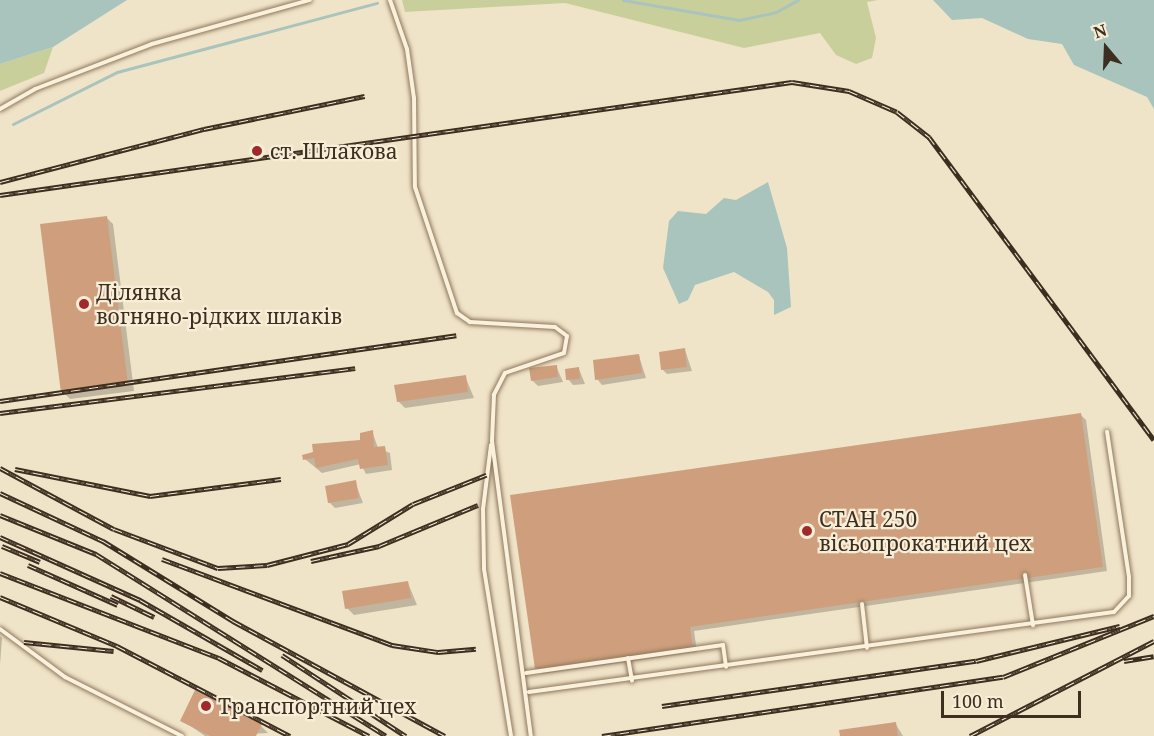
<!DOCTYPE html>
<meta charset="utf-8">
<style>
body{margin:0}
#map{position:relative;width:1154px;height:736px;overflow:hidden;background:#f0e4c8;font-family:"Noto Serif",serif}
div>[style]{position:absolute}
[style*='--x']{left:calc(var(--x)*1px);top:calc(var(--y)*1px);width:calc(var(--w)*1px);rotate:calc(var(--a)*1deg)}
.green>*{inset:0;background:#c9cf9b}
.water>*{inset:0;background:#a9c4bc}
.shadow>*{inset:0;background:#0003}
.stream>*{height:3px;margin:-1.5px;padding:0 1.5px;transform-origin:1.5px;border-radius:1.5px;background:#a9c4bc}
.building>*{inset:0;background:#cf9f7d}
.roads{filter:drop-shadow(0 0 2px #8d765c) drop-shadow(0 0 2px #8d765c)}
.service>*{height:4px;margin:-2px;padding:0 2px;transform-origin:2px;border-radius:2px;background:#faf1dc}
.rail>*{height:5px;margin-top:-2.5px;transform-origin:0;background:repeating-linear-gradient(90deg,#f7eed8 0 9px,#3d2e20 0 18px);box-sizing:border-box;border-block:2px solid #3d2e20}
.dots>*{width:16px;height:16px;translate:-50% -50%;box-sizing:border-box;border:3px solid #f7eed8;border-radius:50%}
span{translate:-50% -50%;white-space:nowrap;text-align:center;line-height:1.15;-webkit-text-stroke:4.5px #f7eed8;paint-order:stroke}
.poi-label{font-size:21px;color:#3d2e20}
.left{translate:0 -50%;text-align:left}
.north{position:absolute;left:1076px;top:18px;width:60px;height:60px;-webkit-text-stroke:4px #f7eed8;paint-order:stroke;rotate:341deg;font-size:16px;font-weight:700;line-height:24px;text-align:center;color:#3d2e20}
.north::after{content:'';display:block;margin:auto;width:21px;height:27px;background:#3d2e20;clip-path:polygon(50% 0,100% 100%,50% 72%,0 100%)}
.scale{position:absolute;left:941px;top:691px;width:140px;height:27px;box-sizing:border-box;border:3px solid #3d2e20;border-top:0;padding-left:8px;font-size:18px;line-height:21px;white-space:nowrap;color:#3d2e20;-webkit-text-stroke:4px #f7eed8;paint-order:stroke}
</style>
<div id="map">
<div class="green">
<div style="clip-path:polygon(402px 0,878px 0,867px 2px,876px 38px,872px 58px,856px 64px,836px 55px,820px 33px,744px 48px,565px 3px,405px 12px)"></div>
<div style="clip-path:polygon(53px 47px,44px 73px,0 91px,0 64px)"></div>
</div>
<div class="water">
<div style="clip-path:polygon(0 0,127px 0,53px 47px,0 64px)"></div>
<div style="clip-path:polygon(933px 0,1154px 0,1154px 109px,1147px 97px,1074px 65px,1062px 44px,1028px 39px,982px 18px,952px 20px)"></div>
<div style="clip-path:polygon(768px 182px,787px 248px,791px 307px,774px 315px,774px 300px,768px 292px,734px 272px,695px 285px,688px 300px,679px 304px,663px 268px,669px 221px,678px 211px,706px 214px,724px 198px,736px 200px)"></div>
</div>
<div class="shadow">
<div style="clip-path:polygon(106px 217px,113px 224px,134px 391px,70px 399px,63px 392px)"></div>
<div style="clip-path:polygon(685px 350px,692px 371px,667px 374px,662px 369px)"></div>
<div style="clip-path:polygon(639px 356px,646px 378px,602px 385px,597px 379px)"></div>
<div style="clip-path:polygon(556px 366px,563px 382px,538px 386px,532px 380px)"></div>
<div style="clip-path:polygon(579px 369px,585px 384px,573px 385px,568px 379px)"></div>
<div style="clip-path:polygon(465px 376px,474px 398px,405px 408px,398px 401px)"></div>
<div style="clip-path:polygon(1080px 414px,1086px 420px,1107px 571px,694px 631px,697px 652px,542px 674px,537px 669px,512px 497px)"></div>
<div style="clip-path:polygon(372px 431px,378px 448px,390px 453px,392px 470px,366px 474px,361px 464px,322px 473px,305px 459px,362px 442px)"></div>
<div style="clip-path:polygon(355px 482px,363px 503px,335px 508px,329px 502px)"></div>
<div style="clip-path:polygon(408px 583px,417px 605px,354px 615px,347px 608px)"></div>
<div style="clip-path:polygon(0 636px,2px 638px,0 665px)"></div>
<div style="clip-path:polygon(182px 720px,261px 726px,268px 733px,205px 736px)"></div>
<div style="clip-path:polygon(895px 723px,903px 736px,842px 736px)"></div>
</div>
<div class="stream">
<div style="--x:623;--y:0;--w:118;--a:9.8"></div>
<div style="--x:739;--y:20;--w:38;--a:-12"></div>
<div style="--x:776;--y:12;--w:25;--a:-29"></div>
<div style="--x:13;--y:124;--w:116;--a:-26.6"></div>
<div style="--x:117;--y:72;--w:269;--a:-14.9"></div>
</div>
<div class="building">
<div style="clip-path:polygon(107px 216px,128px 384px,61px 393px,40px 224px)"></div>
<div style="clip-path:polygon(685px 348px,687px 367px,661px 370px,659px 352px)"></div>
<div style="clip-path:polygon(639px 354px,642px 373px,595px 380px,593px 360px)"></div>
<div style="clip-path:polygon(557px 365px,558px 377px,531px 381px,529px 368px)"></div>
<div style="clip-path:polygon(579px 367px,580px 379px,566px 380px,565px 369px)"></div>
<div style="clip-path:polygon(466px 375px,468px 392px,397px 402px,394px 385px)"></div>
<div style="clip-path:polygon(1081px 413px,1103px 567px,690px 627px,693px 647px,535px 669px,510px 495px)"></div>
<div style="clip-path:polygon(373px 430px,374px 447px,385px 446px,388px 465px,360px 469px,358px 459px,316px 468px,314px 458px,303px 460px,302px 455px,313px 452px,312px 444px,360px 440px,360px 433px)"></div>
<div style="clip-path:polygon(356px 480px,359px 498px,328px 503px,325px 486px)"></div>
<div style="clip-path:polygon(408px 581px,411px 598px,345px 609px,342px 591px)"></div>
<div style="clip-path:polygon(195px 690px,262px 724px,256px 736px,210px 736px,180px 721px)"></div>
<div style="clip-path:polygon(896px 722px,898px 736px,840px 736px,839px 730px)"></div>
</div>
<div class="roads">
<div class="service">
<div style="--x:390;--y:0;--w:52;--a:70.9"></div>
<div style="--x:407;--y:49;--w:49;--a:81.9"></div>
<div style="--x:414;--y:98;--w:89;--a:89.4"></div>
<div style="--x:415;--y:187;--w:133;--a:71.6"></div>
<div style="--x:457;--y:313;--w:16;--a:35"></div>
<div style="--x:470;--y:322;--w:85;--a:3.4"></div>
<div style="--x:555;--y:327;--w:15;--a:37"></div>
<div style="--x:567;--y:336;--w:17;--a:100"></div>
<div style="--x:564;--y:353;--w:62;--a:161.3"></div>
<div style="--x:505;--y:373;--w:25;--a:117"></div>
<div style="--x:494;--y:395;--w:46;--a:92.5"></div>
<div style="--x:492;--y:441;--w:298;--a:82.5"></div>
<div style="--x:0;--y:109;--w:40;--a:-29.7"></div>
<div style="--x:35;--y:89;--w:125;--a:-21"></div>
<div style="--x:152;--y:44;--w:164;--a:-15.6"></div>
<div style="--x:491;--y:445;--w:64;--a:97.1"></div>
<div style="--x:483;--y:509;--w:60;--a:89"></div>
<div style="--x:484;--y:569;--w:169;--a:80.8"></div>
<div style="--x:1025;--y:575;--w:51;--a:80.9"></div>
<div style="--x:862;--y:604;--w:44;--a:83.5"></div>
<div style="--x:0;--y:629;--w:81;--a:36.4"></div>
<div style="--x:65;--y:677;--w:131;--a:26.8"></div>
<div style="--x:628;--y:658;--w:23;--a:80"></div>
<div style="--x:526;--y:673;--w:199;--a:-8.1"></div>
<div style="--x:723;--y:645;--w:22;--a:82"></div>
<div style="--x:529;--y:692;--w:590;--a:-7.79"></div>
<div style="--x:1114;--y:612;--w:22;--a:-47"></div>
<div style="--x:1129;--y:596;--w:19;--a:-90"></div>
<div style="--x:1129;--y:577;--w:147;--a:-98.6"></div>
</div>
</div>
<div class="rail">
<div style="--x:0;--y:182;--w:211;--a:-14.6"></div>
<div style="--x:204;--y:129;--w:164;--a:-11.6"></div>
<div style="--x:0;--y:195;--w:800;--a:-8.12"></div>
<div style="--x:792;--y:82;--w:58;--a:9"></div>
<div style="--x:849;--y:91;--w:52;--a:23.6"></div>
<div style="--x:897;--y:112;--w:41;--a:38"></div>
<div style="--x:929;--y:137;--w:377;--a:53.4"></div>
<div style="--x:0;--y:401;--w:461;--a:-8.2"></div>
<div style="--x:0;--y:413;--w:358;--a:-7.2"></div>
<div style="--x:0;--y:468;--w:129;--a:28.2"></div>
<div style="--x:114;--y:529;--w:111;--a:20.6"></div>
<div style="--x:218;--y:568;--w:49;--a:-3.5"></div>
<div style="--x:267;--y:565;--w:84;--a:-14.5"></div>
<div style="--x:348;--y:544;--w:76;--a:-31.6"></div>
<div style="--x:413;--y:504;--w:79;--a:-21.7"></div>
<div style="--x:15;--y:469;--w:138;--a:11.3"></div>
<div style="--x:150;--y:496;--w:132;--a:-7.4"></div>
<div style="--x:0;--y:493;--w:114;--a:25"></div>
<div style="--x:103;--y:541;--w:153;--a:31.6"></div>
<div style="--x:233;--y:621;--w:241;--a:28.5"></div>
<div style="--x:0;--y:515;--w:104;--a:22.1"></div>
<div style="--x:96;--y:554;--w:342;--a:32.1"></div>
<div style="--x:0;--y:537;--w:154;--a:24.2"></div>
<div style="--x:140;--y:600;--w:141;--a:29.8"></div>
<div style="--x:2;--y:546;--w:41;--a:22.8"></div>
<div style="--x:162;--y:559;--w:246;--a:20.5"></div>
<div style="--x:392;--y:645;--w:47;--a:8.7"></div>
<div style="--x:438;--y:652;--w:38;--a:-5"></div>
<div style="--x:311;--y:561;--w:70;--a:-12.4"></div>
<div style="--x:379;--y:546;--w:107;--a:-22.5"></div>
<div style="--x:28;--y:565;--w:98;--a:24"></div>
<div style="--x:0;--y:573;--w:235;--a:21.2"></div>
<div style="--x:219;--y:658;--w:169;--a:27.5"></div>
<div style="--x:111;--y:596;--w:48;--a:26"></div>
<div style="--x:0;--y:597;--w:127;--a:22.7"></div>
<div style="--x:117;--y:646;--w:195;--a:27.5"></div>
<div style="--x:24;--y:642;--w:90;--a:5.7"></div>
<div style="--x:282;--y:655;--w:148;--a:33.2"></div>
<div style="--x:1124;--y:661;--w:30;--a:-9"></div>
<div style="--x:662;--y:706;--w:317;--a:-8.2"></div>
<div style="--x:976;--y:661;--w:148;--a:-13.7"></div>
<div style="--x:602;--y:736;--w:405;--a:-8.4"></div>
<div style="--x:1003;--y:677;--w:163;--a:-22"></div>
<div style="--x:970;--y:736;--w:207;--a:-27.3"></div>
</div>
<div class="dots">
<div style="left:257px;top:151px;background:#9e2a2b"></div>
<div style="left:84px;top:304px;background:#9e2a2b"></div>
<div style="left:807px;top:531px;background:#9e2a2b"></div>
<div style="left:206px;top:706px;background:#9e2a2b"></div>
</div>
<div class="poi-label">
<span class="left" style="left:270px;top:151px">ст. Шлакова</span>
<span class="left" style="left:96px;top:304px">Ділянка<br>вогняно-рідких шлаків</span>
<span class="left" style="left:819px;top:531px">СТАН 250<br>вісьопрокатний цех</span>
<span class="left" style="left:218px;top:706px">Транспортний цех</span>
</div>
<div class="north">N</div>
<div class="scale">100 m</div>
</div>
